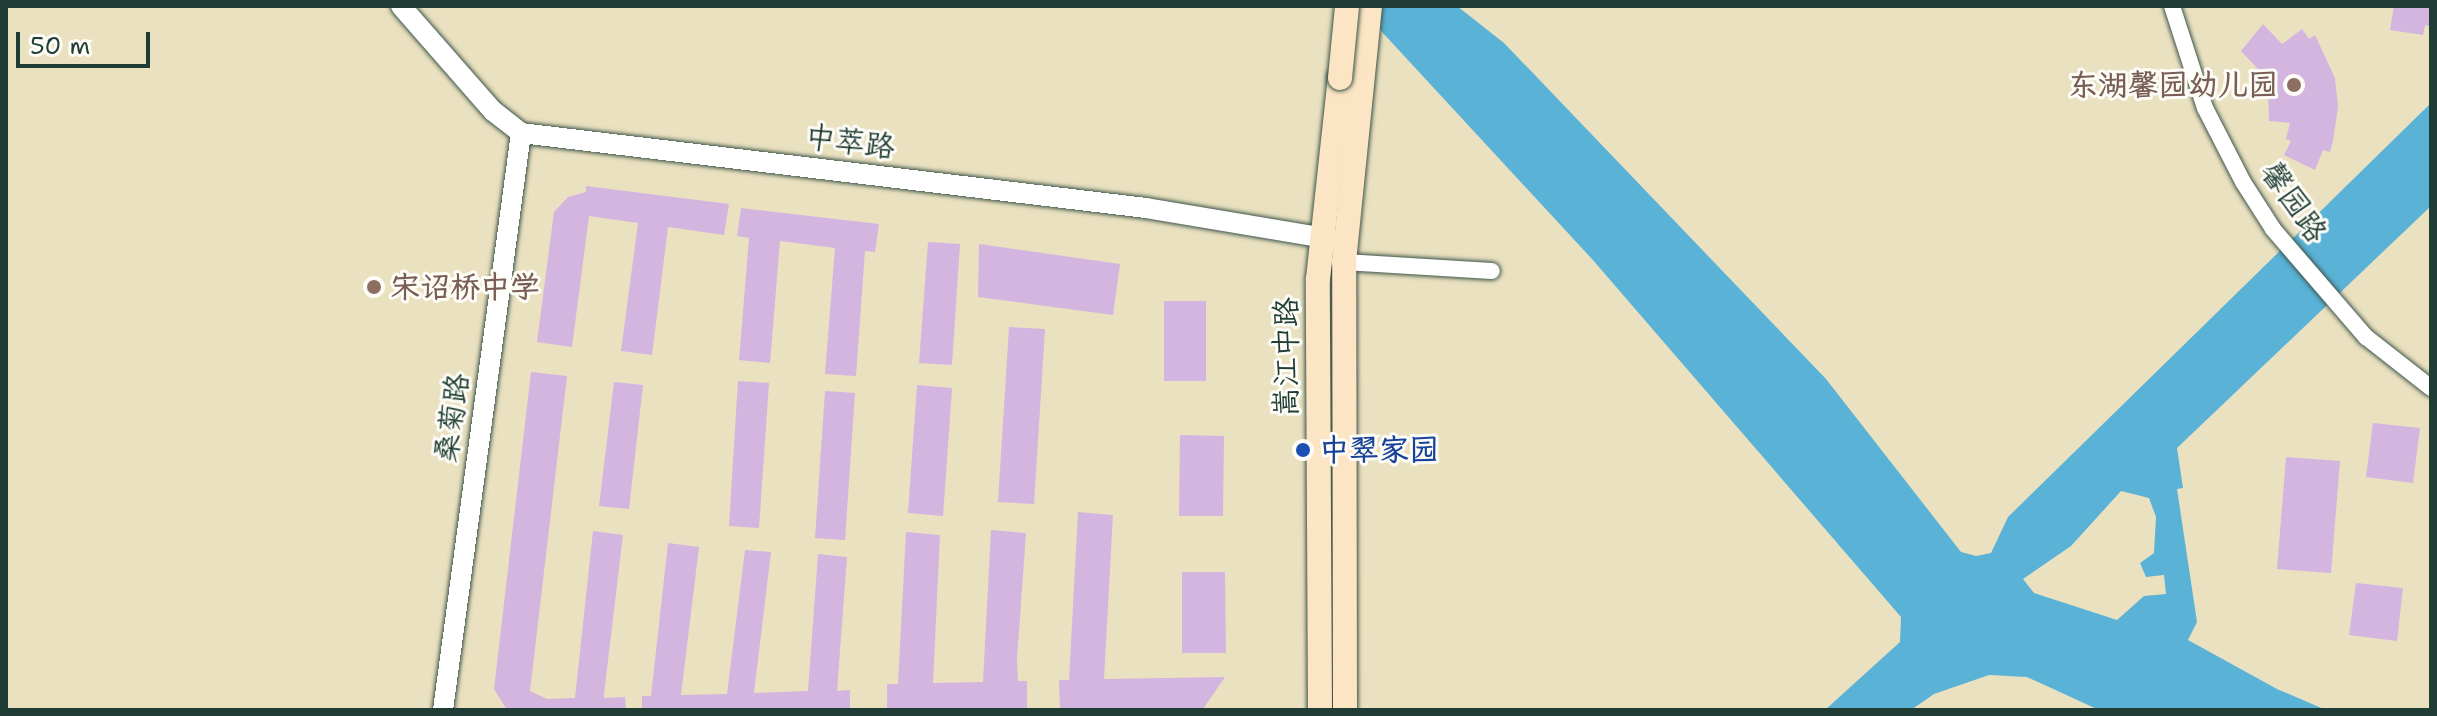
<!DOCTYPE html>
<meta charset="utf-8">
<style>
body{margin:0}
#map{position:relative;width:2437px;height:716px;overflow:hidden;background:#eae1c0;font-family:"Shantell Sans","LXGW WenKai TC",sans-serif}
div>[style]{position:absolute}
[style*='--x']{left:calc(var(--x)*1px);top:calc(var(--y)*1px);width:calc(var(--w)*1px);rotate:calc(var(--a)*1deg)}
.water>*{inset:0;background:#5ab2d7}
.building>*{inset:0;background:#d3b5e0}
.roads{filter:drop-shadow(0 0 2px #3d5649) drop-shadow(0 0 2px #3d5649)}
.minor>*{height:16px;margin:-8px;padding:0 8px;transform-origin:8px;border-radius:8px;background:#fff}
.tertiary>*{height:20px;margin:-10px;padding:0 10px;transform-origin:10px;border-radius:10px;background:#fff}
.secondary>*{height:24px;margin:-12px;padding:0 12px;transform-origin:12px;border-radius:12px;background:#fce5c4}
.bridges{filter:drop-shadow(0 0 2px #3d5649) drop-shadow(0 0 2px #3d5649)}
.secondary-bridge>*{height:24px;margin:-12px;padding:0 12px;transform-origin:12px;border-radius:12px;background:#fce5c4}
.dots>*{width:22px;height:22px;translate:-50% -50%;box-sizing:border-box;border:4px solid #fdfcf7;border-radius:50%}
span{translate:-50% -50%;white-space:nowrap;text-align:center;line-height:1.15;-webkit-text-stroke:6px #fdfcf7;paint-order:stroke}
.education-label{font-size:30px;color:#785e54;font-weight:700}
.right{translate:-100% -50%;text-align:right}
.left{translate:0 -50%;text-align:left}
.street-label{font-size:30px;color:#1f3d34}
.transit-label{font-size:30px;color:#164399;font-weight:700}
.frame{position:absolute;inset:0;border:8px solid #1f3d34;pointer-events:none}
.scale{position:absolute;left:16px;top:32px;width:134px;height:36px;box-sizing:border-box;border:4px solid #1f3d34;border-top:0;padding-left:10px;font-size:24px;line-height:28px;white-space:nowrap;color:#1f3d34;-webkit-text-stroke:6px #fdfcf7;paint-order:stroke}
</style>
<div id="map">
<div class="water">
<div style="clip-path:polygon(evenodd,1358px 6px,1457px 6px,1504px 43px,1826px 379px,1961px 552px,1976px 556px,1991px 553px,2008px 517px,2431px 103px,2431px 206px,2177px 448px,2183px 488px,2177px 489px,2197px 622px,2188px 640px,2277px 689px,2326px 710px,2099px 710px,2027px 677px,1989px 675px,1934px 694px,1911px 710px,1825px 710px,1900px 642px,1901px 617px,1592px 259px,1358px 6px,2121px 491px,2149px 498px,2156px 517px,2154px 553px,2140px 563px,2146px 577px,2164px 575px,2166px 594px,2144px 596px,2117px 620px,2034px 593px,2023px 579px,2071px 546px,2121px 491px)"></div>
</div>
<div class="building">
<div style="clip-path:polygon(2394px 6px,2431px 6px,2429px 26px,2425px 25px,2423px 35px,2390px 30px)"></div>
<div style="clip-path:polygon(2263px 24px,2282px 44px,2302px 29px,2309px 39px,2315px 35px,2335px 78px,2338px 107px,2333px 141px,2330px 152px,2323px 150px,2315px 170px,2284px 155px,2291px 141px,2286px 139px,2290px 123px,2269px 121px,2268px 88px,2260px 71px,2241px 51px)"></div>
<div style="clip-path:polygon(586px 186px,729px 204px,724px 235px,668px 227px,652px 355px,621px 351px,638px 223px,589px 216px,572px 347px,537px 342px,554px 212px,568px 197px,586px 192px)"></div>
<div style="clip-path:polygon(741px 208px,879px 224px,875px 252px,865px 251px,856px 376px,825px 374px,835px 248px,780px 241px,770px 363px,739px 360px,749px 238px,737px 236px)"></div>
<div style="clip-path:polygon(928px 242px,960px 244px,952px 365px,919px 363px)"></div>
<div style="clip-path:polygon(979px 244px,1120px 264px,1113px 315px,978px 297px)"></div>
<div style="clip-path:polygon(1164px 301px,1206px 301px,1206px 381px,1164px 381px)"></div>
<div style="clip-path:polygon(1009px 327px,1045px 329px,1034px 504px,998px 502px)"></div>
<div style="clip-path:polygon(531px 372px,567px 376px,530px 691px,547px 699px,575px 698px,593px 531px,623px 535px,604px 694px,604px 698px,625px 697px,626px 710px,507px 710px,494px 689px)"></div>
<div style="clip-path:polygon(738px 381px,769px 383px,759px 528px,729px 526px)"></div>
<div style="clip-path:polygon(614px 382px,643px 385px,629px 509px,599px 506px)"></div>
<div style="clip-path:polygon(917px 385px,952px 388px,943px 516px,908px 513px)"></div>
<div style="clip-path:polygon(825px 391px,855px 393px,845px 540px,815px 538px)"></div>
<div style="clip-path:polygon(2373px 423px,2420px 428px,2413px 483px,2366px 477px)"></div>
<div style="clip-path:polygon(1180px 435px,1224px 436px,1223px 516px,1179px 516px)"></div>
<div style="clip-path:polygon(2286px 457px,2340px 461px,2331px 573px,2277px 569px)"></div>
<div style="clip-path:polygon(1078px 512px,1113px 515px,1104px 679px,1225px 677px,1203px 709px,1060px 710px,1059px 680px,1069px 680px)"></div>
<div style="clip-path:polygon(991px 530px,1026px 533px,1017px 659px,1018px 681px,1027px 681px,1027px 710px,887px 710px,887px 684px,898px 684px,906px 532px,940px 535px,933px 683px,983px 682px)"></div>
<div style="clip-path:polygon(668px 543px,699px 547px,681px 695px,727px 694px,745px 550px,771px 552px,754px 693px,808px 691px,818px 554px,847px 557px,837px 691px,850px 690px,850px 710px,642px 710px,642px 696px,651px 696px)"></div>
<div style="clip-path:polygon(1182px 572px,1225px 572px,1226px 653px,1182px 653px)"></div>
<div style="clip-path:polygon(2356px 583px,2403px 588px,2397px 641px,2349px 635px)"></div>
</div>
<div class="roads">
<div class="minor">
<div style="--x:2172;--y:6;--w:107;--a:72.1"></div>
<div style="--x:2205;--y:108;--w:83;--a:62.8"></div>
<div style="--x:2243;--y:182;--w:56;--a:57.4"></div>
<div style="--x:2273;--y:229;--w:143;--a:49.3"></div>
<div style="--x:2366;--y:337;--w:83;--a:38.1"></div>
<div style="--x:1344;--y:262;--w:148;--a:3.5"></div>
</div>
<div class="tertiary">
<div style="--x:401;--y:6;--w:140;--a:48.8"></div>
<div style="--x:493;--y:111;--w:36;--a:38"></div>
<div style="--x:521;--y:133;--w:629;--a:6.84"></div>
<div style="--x:1146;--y:208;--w:195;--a:9.5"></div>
<div style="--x:443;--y:710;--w:582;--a:-82.3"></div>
</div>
<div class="secondary">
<div style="--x:1320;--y:710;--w:431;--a:-90.3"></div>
<div style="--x:1318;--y:279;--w:202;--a:-83.8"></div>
<div style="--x:1345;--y:710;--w:448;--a:-90.1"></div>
<div style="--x:1344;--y:262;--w:257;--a:-84.2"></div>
</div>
</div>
<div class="bridges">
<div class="secondary-bridge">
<div style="--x:1340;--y:78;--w:72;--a:-84.4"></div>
</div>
</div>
<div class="dots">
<div style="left:2294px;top:85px;background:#8d6e63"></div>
<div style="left:374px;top:287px;background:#8d6e63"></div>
<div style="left:1303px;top:450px;background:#1a4fb4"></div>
</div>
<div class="education-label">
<span class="right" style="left:2278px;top:85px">东湖馨园幼儿园</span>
<span class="left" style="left:390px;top:287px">宋诏桥中学</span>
</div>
<div class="street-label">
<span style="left:850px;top:142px;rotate:7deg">中萃路</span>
<span style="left:2294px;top:202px;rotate:55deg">馨园路</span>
<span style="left:1286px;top:357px;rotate:-90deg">嵩江中路</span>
<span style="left:452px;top:418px;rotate:-82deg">桑菊路</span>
</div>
<div class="transit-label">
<span class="left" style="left:1319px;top:450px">中翠家园</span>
</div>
<div class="frame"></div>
<div class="scale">50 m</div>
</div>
